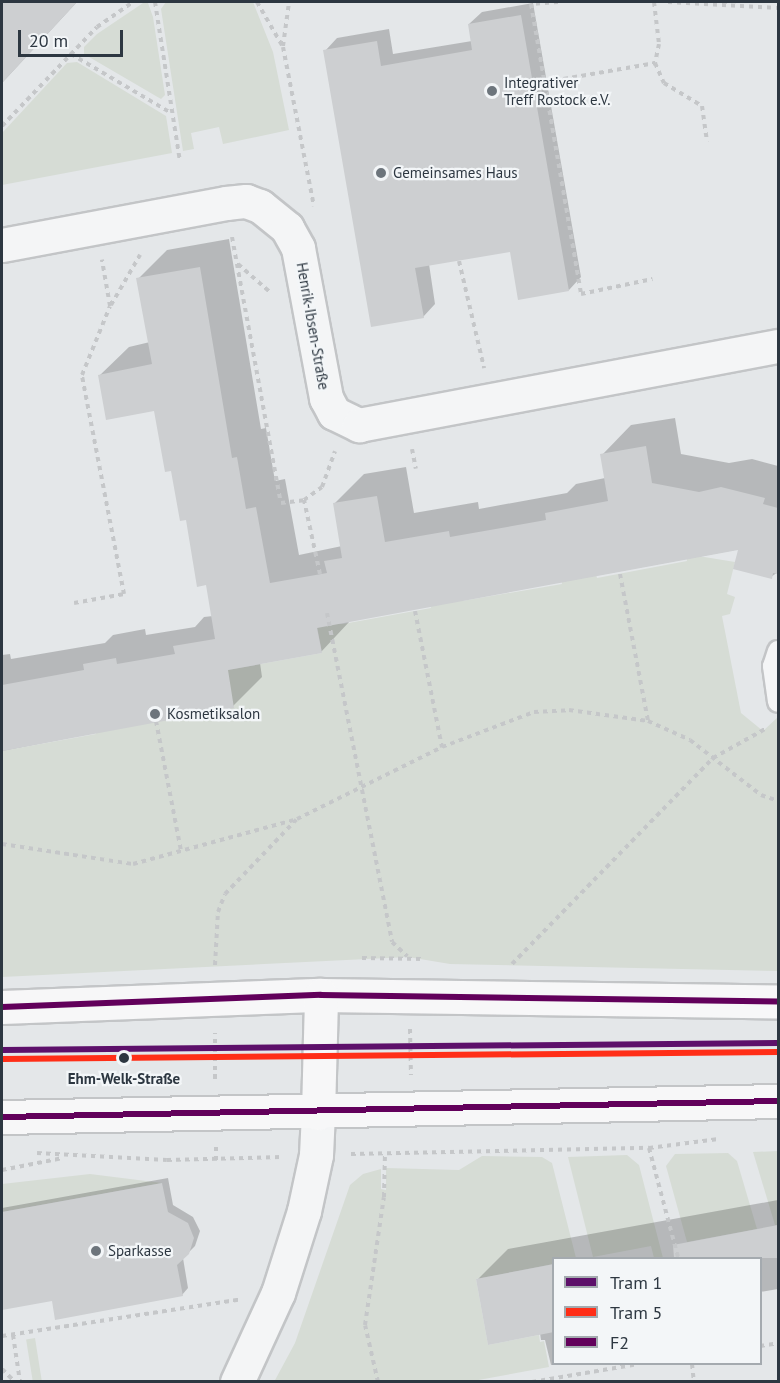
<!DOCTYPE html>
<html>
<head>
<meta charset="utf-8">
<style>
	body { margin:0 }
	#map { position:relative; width:780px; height:1383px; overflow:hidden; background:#e4e7e9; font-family:"PT Sans",sans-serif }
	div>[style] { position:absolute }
	.green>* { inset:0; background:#d6dcd5; transform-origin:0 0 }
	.shadow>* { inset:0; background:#0003 }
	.building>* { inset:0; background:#cdcfd1 }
	.path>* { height:4px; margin-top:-2px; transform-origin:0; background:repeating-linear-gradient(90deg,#c5c7c9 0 4.5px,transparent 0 9px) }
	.roads { filter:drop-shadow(2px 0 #c3c5c7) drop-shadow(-2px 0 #c3c5c7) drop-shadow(0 2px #c3c5c7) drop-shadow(0 -2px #c3c5c7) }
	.service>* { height:20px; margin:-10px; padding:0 10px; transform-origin:10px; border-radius:10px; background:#f4f5f6 }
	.minor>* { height:33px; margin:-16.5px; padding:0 16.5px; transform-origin:16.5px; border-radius:16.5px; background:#f4f5f6 }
	.secondary>* { height:33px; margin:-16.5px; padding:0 16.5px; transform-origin:16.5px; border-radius:16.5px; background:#f7f7f8 }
	.bus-1>* { height:6px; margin:-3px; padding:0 3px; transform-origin:3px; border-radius:3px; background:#62005b }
	.tram-1>* { height:6px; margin:-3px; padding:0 3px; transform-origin:3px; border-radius:3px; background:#5d106a }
	.tram-2>* { height:6px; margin:-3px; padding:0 3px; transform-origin:3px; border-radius:3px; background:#ff2e17 }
	.dots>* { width:16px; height:16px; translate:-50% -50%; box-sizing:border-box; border:3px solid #f3f6f8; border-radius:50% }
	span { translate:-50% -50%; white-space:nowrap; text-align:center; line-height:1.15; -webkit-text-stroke:4.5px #f3f6f8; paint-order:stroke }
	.poi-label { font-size:15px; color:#2d3741 }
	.left { translate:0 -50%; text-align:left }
	.street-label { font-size:15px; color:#2d3741 }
	.stop-label { font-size:15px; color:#2d3741; font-weight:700 }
	.frame { position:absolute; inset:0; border:3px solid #2d3741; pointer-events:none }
	.legend { position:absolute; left:552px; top:1257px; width:210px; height:108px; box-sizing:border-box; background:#f3f6f8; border:2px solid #a4aaaf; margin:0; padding:8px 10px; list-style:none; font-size:18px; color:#2d3741 }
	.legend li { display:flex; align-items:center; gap:12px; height:30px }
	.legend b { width:30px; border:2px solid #a4aaaf }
	.scale { position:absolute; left:18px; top:30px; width:105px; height:27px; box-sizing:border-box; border:3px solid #2d3741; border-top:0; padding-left:8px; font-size:18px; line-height:21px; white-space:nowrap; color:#2d3741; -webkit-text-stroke:4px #f3f6f8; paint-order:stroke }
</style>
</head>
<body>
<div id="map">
	<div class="green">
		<i style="clip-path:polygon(166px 2px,253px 2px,273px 52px,289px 130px,223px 144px,219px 127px,191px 133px,194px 149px,183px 151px,161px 9px)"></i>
		<i style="clip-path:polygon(143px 3px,148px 3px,153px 17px,165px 95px,161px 99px,84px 54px,84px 47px,97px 34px)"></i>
		<i style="clip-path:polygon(77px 62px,166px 116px,172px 153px,2px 185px,2px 133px,67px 63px)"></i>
		<i style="clip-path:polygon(686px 554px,735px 562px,727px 594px,735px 597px,730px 614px,722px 616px,741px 713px,763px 731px,778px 717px,778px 971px,450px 964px,408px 957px,2px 977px,2px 751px,96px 734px,95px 727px,228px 670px,322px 653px,315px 615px,335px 612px,338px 624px,343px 624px,431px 608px,430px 600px,462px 601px,562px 584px,561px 576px,595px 570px,597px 578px,687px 561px)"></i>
		<i style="clip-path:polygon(778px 1151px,778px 1225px,775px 1225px,753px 1152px)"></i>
		<i style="clip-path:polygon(728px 1153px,737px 1161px,757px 1229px,687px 1242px,666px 1166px,675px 1154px)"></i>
		<i style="clip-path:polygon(627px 1155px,639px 1165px,663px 1258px,654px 1258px,651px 1246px,593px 1257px,568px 1157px)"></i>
		<i style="clip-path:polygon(482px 1156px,542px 1157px,552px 1163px,576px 1258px,554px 1258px,553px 1264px,476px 1279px,488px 1345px,539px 1335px,540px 1342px,544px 1341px,549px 1367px,473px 1381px,274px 1382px,295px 1343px,350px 1185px,363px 1174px,381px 1169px,381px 1189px,386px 1190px,386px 1168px,459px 1170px)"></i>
		<i style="clip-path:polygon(90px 1174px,162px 1183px,2px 1212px,2px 1184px)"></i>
		<i style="left:35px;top:1338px;width:44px;height:9px;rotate:81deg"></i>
	</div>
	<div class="shadow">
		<i style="clip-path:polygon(2px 2px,77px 2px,2px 83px)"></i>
		<i style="clip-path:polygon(533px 3px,581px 277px,569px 290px,511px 250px,429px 264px,435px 304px,423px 317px,325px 51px,337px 38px,389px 29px,393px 54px,472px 41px,469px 24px,482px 12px)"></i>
		<i style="clip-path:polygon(229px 239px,261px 429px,266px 428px,275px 481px,285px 479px,299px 555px,342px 546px,334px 504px,364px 474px,406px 467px,414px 513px,478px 502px,479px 509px,567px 493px,576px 484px,605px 478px,602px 455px,631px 425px,675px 418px,681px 454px,729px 463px,752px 459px,778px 466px,778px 572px,771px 577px,740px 549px,350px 621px,321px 652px,260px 663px,262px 677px,233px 706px,2px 751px,2px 655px,10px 654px,11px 659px,105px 643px,113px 635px,145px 629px,146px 635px,195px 627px,204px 617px,213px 616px,207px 583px,155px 410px,99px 376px,129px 347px,150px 342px,138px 279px,167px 250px)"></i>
		<i style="clip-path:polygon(168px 1178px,173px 1205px,193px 1217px,200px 1231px,195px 1246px,183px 1258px,188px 1288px,182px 1295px,53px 1299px,2px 1308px,2px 1208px)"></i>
		<i style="clip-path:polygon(778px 1200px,778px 1289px,760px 1292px,760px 1258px,554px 1258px,554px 1364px,560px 1364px,551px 1365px,545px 1340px,541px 1340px,540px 1333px,478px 1279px,508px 1249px)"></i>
	</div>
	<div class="building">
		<i style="clip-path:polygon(2px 2px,77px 2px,2px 83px)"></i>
		<i style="clip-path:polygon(521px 15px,569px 291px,518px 300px,510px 252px,415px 268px,424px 318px,371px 327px,323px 50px,377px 41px,381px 66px,472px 50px,468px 24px)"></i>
		<i style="clip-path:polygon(200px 267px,232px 458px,237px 457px,246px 509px,256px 507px,270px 583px,327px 573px,324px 561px,342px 558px,333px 503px,377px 496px,385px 542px,449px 531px,450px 537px,546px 520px,545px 513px,608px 501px,600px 454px,646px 446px,652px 483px,699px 492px,721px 487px,765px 498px,763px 504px,778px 508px,778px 574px,773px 573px,772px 579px,733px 569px,738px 550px,317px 628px,322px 653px,228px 670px,234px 708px,2px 751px,2px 685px,84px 670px,83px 664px,116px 658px,117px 664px,175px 654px,173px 646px,215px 639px,206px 585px,197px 587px,186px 520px,180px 521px,171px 471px,165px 472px,154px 411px,106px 420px,98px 375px,152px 364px,136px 278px)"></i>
		<i style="clip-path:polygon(162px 1183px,168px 1212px,188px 1223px,194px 1238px,189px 1254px,177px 1265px,183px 1296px,55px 1320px,52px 1301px,2px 1310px,2px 1212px)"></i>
		<i style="clip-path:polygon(778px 1225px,778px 1258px,674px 1258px,673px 1245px)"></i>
		<i style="clip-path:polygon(554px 1264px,554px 1332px,488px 1345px,476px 1279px)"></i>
	</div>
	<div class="path">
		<i style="left:155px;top:2px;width:161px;rotate:81.1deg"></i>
		<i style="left:257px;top:2px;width:52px;rotate:60deg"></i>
		<i style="left:283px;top:47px;width:162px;rotate:79deg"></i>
		<i style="left:558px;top:2px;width:27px;rotate:176deg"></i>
		<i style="left:531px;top:4px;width:294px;rotate:80.2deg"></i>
		<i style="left:581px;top:294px;width:73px;rotate:-11.9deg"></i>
		<i style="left:654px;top:2px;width:42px;rotate:83.2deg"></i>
		<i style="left:659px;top:44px;width:19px;rotate:102deg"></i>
		<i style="left:655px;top:63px;width:22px;rotate:66deg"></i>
		<i style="left:664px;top:83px;width:44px;rotate:31.2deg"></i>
		<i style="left:702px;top:106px;width:36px;rotate:82deg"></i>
		<i style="left:668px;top:2px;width:110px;rotate:3.1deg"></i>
		<i style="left:283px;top:46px;width:44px;rotate:-82.2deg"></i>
		<i style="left:71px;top:54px;width:116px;rotate:30.5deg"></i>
		<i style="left:546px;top:82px;width:111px;rotate:-9.9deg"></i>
		<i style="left:2px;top:126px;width:137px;rotate:-46.2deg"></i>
		<i style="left:97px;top:27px;width:44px;rotate:-34.8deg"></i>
		<i style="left:232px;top:237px;width:270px;rotate:79.6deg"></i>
		<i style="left:281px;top:503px;width:23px;rotate:-7deg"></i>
		<i style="left:459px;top:261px;width:110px;rotate:76.8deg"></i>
		<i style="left:238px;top:264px;width:44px;rotate:41.3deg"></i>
		<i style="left:111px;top:305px;width:58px;rotate:-59.9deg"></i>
		<i style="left:412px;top:449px;width:20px;rotate:79deg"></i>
		<i style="left:320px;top:574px;width:76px;rotate:-102.2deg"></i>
		<i style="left:304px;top:500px;width:22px;rotate:-36deg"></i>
		<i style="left:322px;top:487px;width:38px;rotate:-70deg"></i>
		<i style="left:620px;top:574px;width:150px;rotate:79.2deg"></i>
		<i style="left:74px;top:603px;width:51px;rotate:-10.2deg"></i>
		<i style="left:124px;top:594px;width:223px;rotate:-100.9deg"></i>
		<i style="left:82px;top:375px;width:74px;rotate:-67.9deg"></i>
		<i style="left:110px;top:306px;width:47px;rotate:-99.9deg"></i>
		<i style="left:415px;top:611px;width:139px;rotate:78.8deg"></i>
		<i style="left:327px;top:613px;width:335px;rotate:78.8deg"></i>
		<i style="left:392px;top:942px;width:21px;rotate:43deg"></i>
		<i style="left:156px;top:721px;width:132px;rotate:79.1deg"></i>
		<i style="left:2px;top:844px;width:133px;rotate:8.7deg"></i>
		<i style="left:133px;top:864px;width:170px;rotate:-15.3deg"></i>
		<i style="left:297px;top:819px;width:162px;rotate:-26.4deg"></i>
		<i style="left:442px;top:747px;width:98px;rotate:-20.8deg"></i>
		<i style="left:534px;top:712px;width:35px;rotate:-3deg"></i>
		<i style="left:569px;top:710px;width:80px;rotate:7.9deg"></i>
		<i style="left:648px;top:721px;width:46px;rotate:24.3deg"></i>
		<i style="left:690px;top:740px;width:90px;rotate:37.8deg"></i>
		<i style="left:761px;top:795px;width:18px;rotate:19deg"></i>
		<i style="left:362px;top:958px;width:61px;rotate:0.9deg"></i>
		<i style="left:512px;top:964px;width:288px;rotate:-45.7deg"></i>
		<i style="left:713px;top:758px;width:62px;rotate:-29.1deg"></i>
		<i style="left:215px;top:965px;width:53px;rotate:-86.8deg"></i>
		<i style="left:218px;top:912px;width:19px;rotate:-69deg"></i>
		<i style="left:225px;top:894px;width:103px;rotate:-46.2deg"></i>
		<i style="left:410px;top:1029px;width:46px;rotate:88.8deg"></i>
		<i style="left:215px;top:1079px;width:46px;rotate:-90deg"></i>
		<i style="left:216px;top:1147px;width:14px;rotate:90deg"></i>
		<i style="left:649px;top:1148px;width:113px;rotate:75.1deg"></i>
		<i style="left:37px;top:1153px;width:130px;rotate:3.1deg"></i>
		<i style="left:167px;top:1160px;width:114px;rotate:-1.5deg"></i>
		<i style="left:351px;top:1154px;width:298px;rotate:-1.2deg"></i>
		<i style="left:649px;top:1148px;width:70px;rotate:-7.4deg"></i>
		<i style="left:2px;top:1170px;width:62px;rotate:-11.1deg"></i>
		<i style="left:13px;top:1335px;width:48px;rotate:81.5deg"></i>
		<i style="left:2px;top:1336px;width:239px;rotate:-8.7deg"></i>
		<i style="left:760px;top:1346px;width:18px;rotate:-9deg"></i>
		<i style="left:692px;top:1364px;width:18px;rotate:84deg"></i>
		<i style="left:2px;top:1369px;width:18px;rotate:45deg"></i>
		<i style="left:378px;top:1382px;width:58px;rotate:-102.8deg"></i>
		<i style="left:365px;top:1325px;width:129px;rotate:-81.6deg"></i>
		<i style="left:384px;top:1197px;width:43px;rotate:-88.7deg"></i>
		<i style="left:532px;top:1382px;width:108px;rotate:-9.6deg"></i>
	</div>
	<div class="roads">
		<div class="service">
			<i style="left:778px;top:651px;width:16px;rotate:108deg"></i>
			<i style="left:773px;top:666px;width:36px;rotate:82deg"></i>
		</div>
		<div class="minor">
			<i style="left:2px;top:245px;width:228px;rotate:-10.6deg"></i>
			<i style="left:226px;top:203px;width:20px;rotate:-6deg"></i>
			<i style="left:246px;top:201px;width:15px;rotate:20deg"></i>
			<i style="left:260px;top:206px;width:35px;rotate:39deg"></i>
			<i style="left:287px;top:228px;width:23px;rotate:61deg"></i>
			<i style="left:298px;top:248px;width:153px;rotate:79.4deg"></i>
			<i style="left:326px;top:398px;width:17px;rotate:62deg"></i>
			<i style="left:334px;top:413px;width:28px;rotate:26deg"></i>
			<i style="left:359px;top:425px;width:426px;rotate:-10.7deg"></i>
			<i style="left:237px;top:1382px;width:98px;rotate:-65.3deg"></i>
			<i style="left:278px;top:1293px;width:86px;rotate:-72.4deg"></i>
			<i style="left:304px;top:1211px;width:57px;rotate:-77.9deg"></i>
			<i style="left:316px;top:1155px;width:42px;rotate:-87.3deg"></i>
		</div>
		<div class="secondary">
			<i style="left:2px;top:1007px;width:319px;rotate:-2.2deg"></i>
			<i style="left:321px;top:995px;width:457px;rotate:0.8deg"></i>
			<i style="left:318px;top:1113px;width:118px;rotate:-88.5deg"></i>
			<i style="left:2px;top:1117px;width:776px;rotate:-1.18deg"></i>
		</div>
	</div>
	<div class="bus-1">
		<i style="left:2px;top:1007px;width:319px;rotate:-2.2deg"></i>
		<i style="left:321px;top:995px;width:457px;rotate:0.8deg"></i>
		<i style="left:2px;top:1117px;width:776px;rotate:-1.18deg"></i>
	</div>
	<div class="tram-1">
		<i style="left:2px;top:1050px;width:776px;rotate:-0.52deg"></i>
	</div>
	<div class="tram-2">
		<i style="left:2px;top:1059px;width:776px;rotate:-0.52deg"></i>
	</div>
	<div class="dots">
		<i style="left:492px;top:91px;background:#6d757c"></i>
		<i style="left:381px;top:173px;background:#6d757c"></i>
		<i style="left:155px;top:714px;background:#6d757c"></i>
		<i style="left:124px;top:1058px;background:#2d3741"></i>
		<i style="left:96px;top:1251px;background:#6d757c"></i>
	</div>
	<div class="poi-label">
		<span class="left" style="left:504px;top:91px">Integrativer<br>Treff Rostock e.V.</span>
		<span class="left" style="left:393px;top:173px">Gemeinsames Haus</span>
		<span class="left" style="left:167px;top:714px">Kosmetiksalon</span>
		<span class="left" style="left:108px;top:1251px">Sparkasse</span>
	</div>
	<div class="street-label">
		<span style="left:313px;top:326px;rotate:80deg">Henrik-Ibsen-Straße</span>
	</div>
	<div class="stop-label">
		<span style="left:124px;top:1079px">Ehm-Welk-Straße</span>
	</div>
	<div class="frame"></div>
	<ul class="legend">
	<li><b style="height:8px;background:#5d106a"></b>Tram 1</li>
	<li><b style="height:8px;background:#ff2e17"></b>Tram 5</li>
	<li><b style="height:8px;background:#62005b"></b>F2</li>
	</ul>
	<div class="scale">20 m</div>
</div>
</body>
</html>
